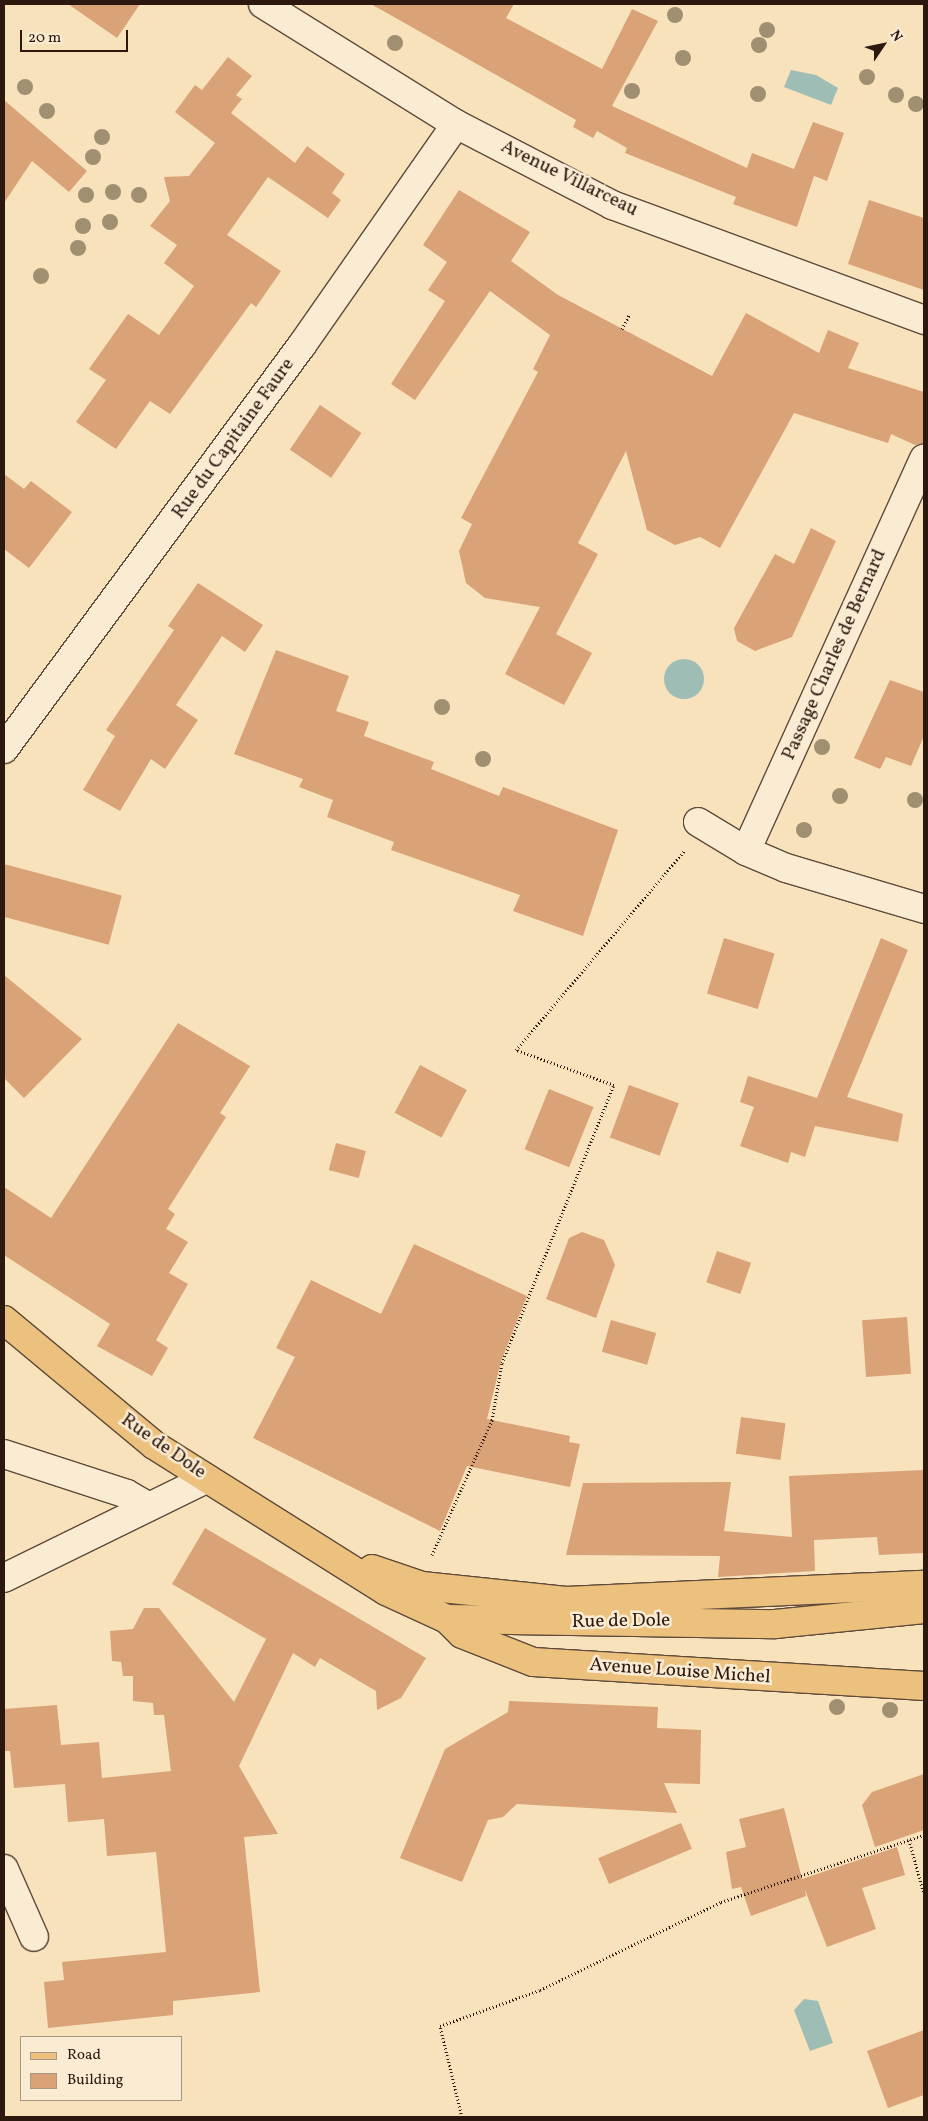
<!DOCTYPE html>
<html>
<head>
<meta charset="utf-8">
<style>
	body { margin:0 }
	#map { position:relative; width:928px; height:2121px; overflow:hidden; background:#f7e2bc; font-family:Vollkorn,serif }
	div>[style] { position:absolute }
	.water>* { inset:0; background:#9ebdb5 }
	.round { border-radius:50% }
	.building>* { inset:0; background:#daa277; transform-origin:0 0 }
	.path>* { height:3px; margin-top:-1.5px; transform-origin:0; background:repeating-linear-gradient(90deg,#2c180f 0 1px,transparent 0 3.5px) }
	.roads { filter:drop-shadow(1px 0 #5f4a3a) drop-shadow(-1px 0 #5f4a3a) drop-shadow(0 1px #5f4a3a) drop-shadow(0 -1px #5f4a3a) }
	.minor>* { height:28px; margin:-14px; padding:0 14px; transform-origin:14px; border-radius:14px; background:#faecd3 }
	.major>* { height:28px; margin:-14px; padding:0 14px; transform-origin:14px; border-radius:14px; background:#ecc17e }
	.trees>* { width:16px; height:16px; margin:-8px; border-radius:50%; background:#a18f71 }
	span { translate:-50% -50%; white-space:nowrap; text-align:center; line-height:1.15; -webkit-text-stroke:5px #faecd3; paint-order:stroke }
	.street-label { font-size:19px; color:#2c180f }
	.frame { position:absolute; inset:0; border:5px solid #2c180f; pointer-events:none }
	.legend { position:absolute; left:20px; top:2036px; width:162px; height:65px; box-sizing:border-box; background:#faecd3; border:1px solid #a89785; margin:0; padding:6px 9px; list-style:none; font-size:15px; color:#2c180f }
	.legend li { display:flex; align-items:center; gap:10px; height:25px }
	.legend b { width:25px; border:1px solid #a89785 }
	.north { position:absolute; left:858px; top:20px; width:50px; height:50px; -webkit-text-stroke:4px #faecd3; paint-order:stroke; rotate:56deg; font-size:14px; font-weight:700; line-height:20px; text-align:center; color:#2c180f }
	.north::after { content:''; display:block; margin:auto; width:18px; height:22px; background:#2c180f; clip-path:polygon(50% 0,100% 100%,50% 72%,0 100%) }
	.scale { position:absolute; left:20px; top:30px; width:108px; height:22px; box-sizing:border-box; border:2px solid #2c180f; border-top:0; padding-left:6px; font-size:15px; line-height:18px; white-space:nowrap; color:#2c180f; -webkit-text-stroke:4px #faecd3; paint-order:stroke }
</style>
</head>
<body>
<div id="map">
	<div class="water">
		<i style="clip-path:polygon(791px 70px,816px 75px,838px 88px,831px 105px,784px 87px)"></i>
		<i class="round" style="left:664px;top:659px;width:40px;height:40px"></i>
		<i style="clip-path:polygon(804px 1999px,818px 2001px,833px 2043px,810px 2051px,794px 2010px)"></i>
	</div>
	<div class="building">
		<i style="clip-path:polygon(68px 4px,140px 4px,117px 38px)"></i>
		<i style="clip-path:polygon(371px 4px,514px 4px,506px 18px,602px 69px,632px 9px,658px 21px,612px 106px,747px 168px,752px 153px,794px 169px,813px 122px,844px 133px,827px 181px,814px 176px,797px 227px,733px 204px,736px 197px,625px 153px,627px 148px,597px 131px,593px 138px,573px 127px,576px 120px)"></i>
		<i style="clip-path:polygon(228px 57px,252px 76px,236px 95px,242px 99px,231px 113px,295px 163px,307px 146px,345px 174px,332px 193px,341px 200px,328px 218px,268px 177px,227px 235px,281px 271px,256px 307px,251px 303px,170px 414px,150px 401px,116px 449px,76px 422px,106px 380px,89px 369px,128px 314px,159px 335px,194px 286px,164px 263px,177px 245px,150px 226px,170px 201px,164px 177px,189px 176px,215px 143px,175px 112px,195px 85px,202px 90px)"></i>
		<i style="clip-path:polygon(4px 100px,87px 171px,69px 192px,32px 161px,4px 203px)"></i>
		<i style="clip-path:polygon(459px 190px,530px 232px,511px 261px,558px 295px,712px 376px,746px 313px,819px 353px,828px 330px,859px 343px,848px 368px,924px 392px,924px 443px,915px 445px,891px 434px,888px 443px,794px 413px,720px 548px,700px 537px,675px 545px,647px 530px,626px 451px,578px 543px,598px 554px,556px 634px,592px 653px,564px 705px,505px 674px,540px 607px,485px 598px,466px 583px,459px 551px,472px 524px,461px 518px,538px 372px,533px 369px,550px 335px,490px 291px,415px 400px,391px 384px,445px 301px,428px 290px,447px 262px,423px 245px)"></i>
		<i style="clip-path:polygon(869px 200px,924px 218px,924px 290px,848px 264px)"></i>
		<i style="left:320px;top:405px;width:50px;height:54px;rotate:34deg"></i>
		<i style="clip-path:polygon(4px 474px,24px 489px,31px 481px,72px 512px,29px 568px,4px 549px)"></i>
		<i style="clip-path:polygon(811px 528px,836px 541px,792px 637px,755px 651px,737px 641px,734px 628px,775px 554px,794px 564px)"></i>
		<i style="clip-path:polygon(198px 583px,263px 625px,245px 652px,222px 636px,176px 705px,198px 720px,165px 769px,151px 759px,120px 811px,83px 790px,115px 736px,106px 730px,174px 630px,168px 626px)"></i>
		<i style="clip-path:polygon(276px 650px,349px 676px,336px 711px,369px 722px,364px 736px,434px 762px,431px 769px,499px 796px,503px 787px,618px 830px,583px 936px,513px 911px,520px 895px,391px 850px,394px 842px,327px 817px,333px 800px,299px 787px,303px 779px,234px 754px)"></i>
		<i style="clip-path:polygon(890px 680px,924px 692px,924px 736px,911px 766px,886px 757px,880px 769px,854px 758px)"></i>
		<i style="left:4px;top:864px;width:122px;height:51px;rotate:15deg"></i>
		<i style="left:724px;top:938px;width:53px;height:58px;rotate:17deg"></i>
		<i style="clip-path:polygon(881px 938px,908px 950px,847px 1097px,903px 1114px,898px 1142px,815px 1126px,805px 1157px,791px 1152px,788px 1163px,740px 1146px,754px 1107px,740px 1102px,748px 1076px,817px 1098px)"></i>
		<i style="clip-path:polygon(4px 975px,82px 1039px,24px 1098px,4px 1078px)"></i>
		<i style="clip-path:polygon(178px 1023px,250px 1066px,220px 1113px,226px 1117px,168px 1209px,175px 1214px,166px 1229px,188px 1242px,169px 1273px,188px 1284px,156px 1340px,168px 1348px,152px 1376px,97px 1346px,110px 1324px,4px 1255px,4px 1187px,51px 1218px)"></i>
		<i style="left:420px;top:1065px;width:53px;height:54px;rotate:28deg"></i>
		<i style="left:629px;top:1085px;width:53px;height:56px;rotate:20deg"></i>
		<i style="left:549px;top:1089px;width:48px;height:65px;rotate:22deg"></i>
		<i style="left:336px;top:1143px;width:31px;height:28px;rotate:15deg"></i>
		<i style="clip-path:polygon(582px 1232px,604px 1240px,615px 1265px,596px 1318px,546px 1299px,569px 1238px)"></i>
		<i style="clip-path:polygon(414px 1244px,527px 1296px,501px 1361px,487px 1419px,570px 1436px,569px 1442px,580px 1444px,570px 1487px,467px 1466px,440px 1531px,253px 1438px,295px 1357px,276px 1348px,311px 1280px,381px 1314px)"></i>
		<i style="left:717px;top:1251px;width:36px;height:33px;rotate:19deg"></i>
		<i style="left:907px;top:1317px;width:57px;height:45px;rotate:86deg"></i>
		<i style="left:611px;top:1320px;width:47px;height:33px;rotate:16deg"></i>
		<i style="left:741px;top:1417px;width:45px;height:37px;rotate:8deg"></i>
		<i style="clip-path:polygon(924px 1470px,924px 1553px,879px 1555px,877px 1537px,814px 1540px,815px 1571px,718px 1577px,721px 1546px,720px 1556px,566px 1555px,583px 1483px,731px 1482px,724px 1531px,792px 1537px,789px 1476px)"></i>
		<i style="clip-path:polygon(205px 1528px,426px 1658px,401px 1698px,377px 1710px,376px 1691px,320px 1658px,315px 1667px,293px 1653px,239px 1766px,278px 1834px,244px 1837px,260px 1992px,173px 2001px,173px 2015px,48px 2028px,44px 1982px,64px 1980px,62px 1962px,166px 1952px,156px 1852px,107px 1856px,104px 1819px,68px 1822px,65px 1784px,14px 1788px,10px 1751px,4px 1751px,4px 1709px,57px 1705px,61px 1745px,99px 1742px,102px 1778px,171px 1771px,164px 1715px,154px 1715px,153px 1703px,133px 1701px,133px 1676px,123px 1676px,121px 1662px,112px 1661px,110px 1631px,133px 1629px,144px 1608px,159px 1608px,234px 1702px,266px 1639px,172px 1584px)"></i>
		<i style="clip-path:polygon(509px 1701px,658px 1707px,657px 1728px,701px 1730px,700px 1784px,664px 1783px,677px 1813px,517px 1804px,503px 1817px,488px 1820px,462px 1882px,400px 1858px,445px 1749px,508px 1712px)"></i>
		<i style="clip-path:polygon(924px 1774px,924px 1830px,875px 1847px,862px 1805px,872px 1792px)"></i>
		<i style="clip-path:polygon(784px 1808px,802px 1879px,897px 1847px,905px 1875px,862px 1888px,876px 1929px,827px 1947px,805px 1890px,806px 1896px,751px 1916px,741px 1887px,732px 1889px,726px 1852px,746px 1847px,739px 1819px)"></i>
		<i style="left:681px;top:1823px;width:28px;height:90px;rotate:67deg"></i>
		<i style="clip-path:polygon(924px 2030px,924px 2095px,888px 2108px,867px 2051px)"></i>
	</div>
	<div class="path">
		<i style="left:622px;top:329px;width:16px;rotate:-63deg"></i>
		<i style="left:432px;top:1555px;width:148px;rotate:-66deg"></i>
		<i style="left:492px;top:1420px;width:58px;rotate:-80deg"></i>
		<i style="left:502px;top:1363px;width:300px;rotate:-68.1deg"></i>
		<i style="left:614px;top:1085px;width:104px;rotate:-160.3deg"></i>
		<i style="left:516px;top:1050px;width:262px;rotate:-49.8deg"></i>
		<i style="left:909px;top:1840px;width:56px;rotate:74.5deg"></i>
		<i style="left:462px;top:2117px;width:94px;rotate:-103.6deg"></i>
		<i style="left:440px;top:2026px;width:106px;rotate:-19.8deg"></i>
		<i style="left:540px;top:1990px;width:201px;rotate:-25.9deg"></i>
		<i style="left:721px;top:1902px;width:214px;rotate:-18.3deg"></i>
	</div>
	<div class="roads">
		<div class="minor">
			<i style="left:263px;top:4px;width:227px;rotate:31.9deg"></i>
			<i style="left:456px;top:124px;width:176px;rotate:27.4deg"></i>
			<i style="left:612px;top:205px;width:333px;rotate:20.2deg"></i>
			<i style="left:4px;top:749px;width:502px;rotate:-53.59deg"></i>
			<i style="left:302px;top:345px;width:269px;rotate:-55.1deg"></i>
			<i style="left:698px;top:822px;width:56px;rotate:31.1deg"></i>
			<i style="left:746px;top:851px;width:43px;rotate:23deg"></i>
			<i style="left:786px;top:868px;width:144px;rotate:16.5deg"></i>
			<i style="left:746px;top:851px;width:431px;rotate:-65.6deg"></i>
			<i style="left:4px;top:1454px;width:129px;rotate:18deg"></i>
			<i style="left:127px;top:1494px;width:24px;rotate:30deg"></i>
			<i style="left:4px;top:1578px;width:225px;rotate:-26.1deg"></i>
			<i style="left:4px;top:1869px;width:74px;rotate:66.2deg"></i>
		</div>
		<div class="major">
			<i style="left:4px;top:1320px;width:195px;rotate:39.8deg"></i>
			<i style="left:154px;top:1445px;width:274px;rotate:32.2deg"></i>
			<i style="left:386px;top:1591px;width:67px;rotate:24.7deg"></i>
			<i style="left:447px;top:1619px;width:328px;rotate:0.9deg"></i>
			<i style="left:775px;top:1624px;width:150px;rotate:-5.7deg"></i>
			<i style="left:372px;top:1569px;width:53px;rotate:18.8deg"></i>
			<i style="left:422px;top:1586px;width:145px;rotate:5.9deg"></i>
			<i style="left:566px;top:1601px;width:358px;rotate:-2.6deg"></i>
			<i style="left:447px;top:1619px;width:21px;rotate:45deg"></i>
			<i style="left:462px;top:1634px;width:76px;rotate:21.5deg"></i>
			<i style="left:533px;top:1662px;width:392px;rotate:3.5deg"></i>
		</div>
	</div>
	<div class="trees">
		<i style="left:675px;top:15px"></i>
		<i style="left:767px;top:30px"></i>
		<i style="left:395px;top:43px"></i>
		<i style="left:759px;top:45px"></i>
		<i style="left:683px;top:58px"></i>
		<i style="left:867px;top:77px"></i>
		<i style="left:25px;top:87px"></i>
		<i style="left:632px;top:91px"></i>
		<i style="left:758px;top:94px"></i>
		<i style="left:896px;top:95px"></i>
		<i style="left:916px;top:104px"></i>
		<i style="left:47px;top:111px"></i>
		<i style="left:102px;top:137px"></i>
		<i style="left:93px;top:157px"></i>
		<i style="left:113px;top:192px"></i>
		<i style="left:86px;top:195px"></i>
		<i style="left:139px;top:195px"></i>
		<i style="left:110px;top:222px"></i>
		<i style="left:83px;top:226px"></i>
		<i style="left:78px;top:248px"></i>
		<i style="left:41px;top:276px"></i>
		<i style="left:442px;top:707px"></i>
		<i style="left:822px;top:747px"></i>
		<i style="left:483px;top:759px"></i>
		<i style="left:840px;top:796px"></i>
		<i style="left:915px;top:800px"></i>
		<i style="left:804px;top:830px"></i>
		<i style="left:837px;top:1707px"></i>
		<i style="left:890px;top:1710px"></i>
	</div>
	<div class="street-label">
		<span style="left:569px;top:179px;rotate:26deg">Avenue Villarceau</span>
		<span style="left:234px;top:439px;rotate:-54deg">Rue du Capitaine Faure</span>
		<span style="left:835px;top:655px;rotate:-66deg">Passage Charles de Bernard</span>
		<span style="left:163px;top:1447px;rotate:35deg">Rue de Dole</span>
		<span style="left:621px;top:1622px;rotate:-1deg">Rue de Dole</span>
		<span style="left:680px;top:1672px;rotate:4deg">Avenue Louise Michel</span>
	</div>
	<div class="frame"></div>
	<ul class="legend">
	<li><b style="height:6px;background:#ecc17e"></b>Road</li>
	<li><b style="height:14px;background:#daa277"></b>Building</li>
	</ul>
	<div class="north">N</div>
	<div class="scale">20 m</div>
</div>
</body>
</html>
